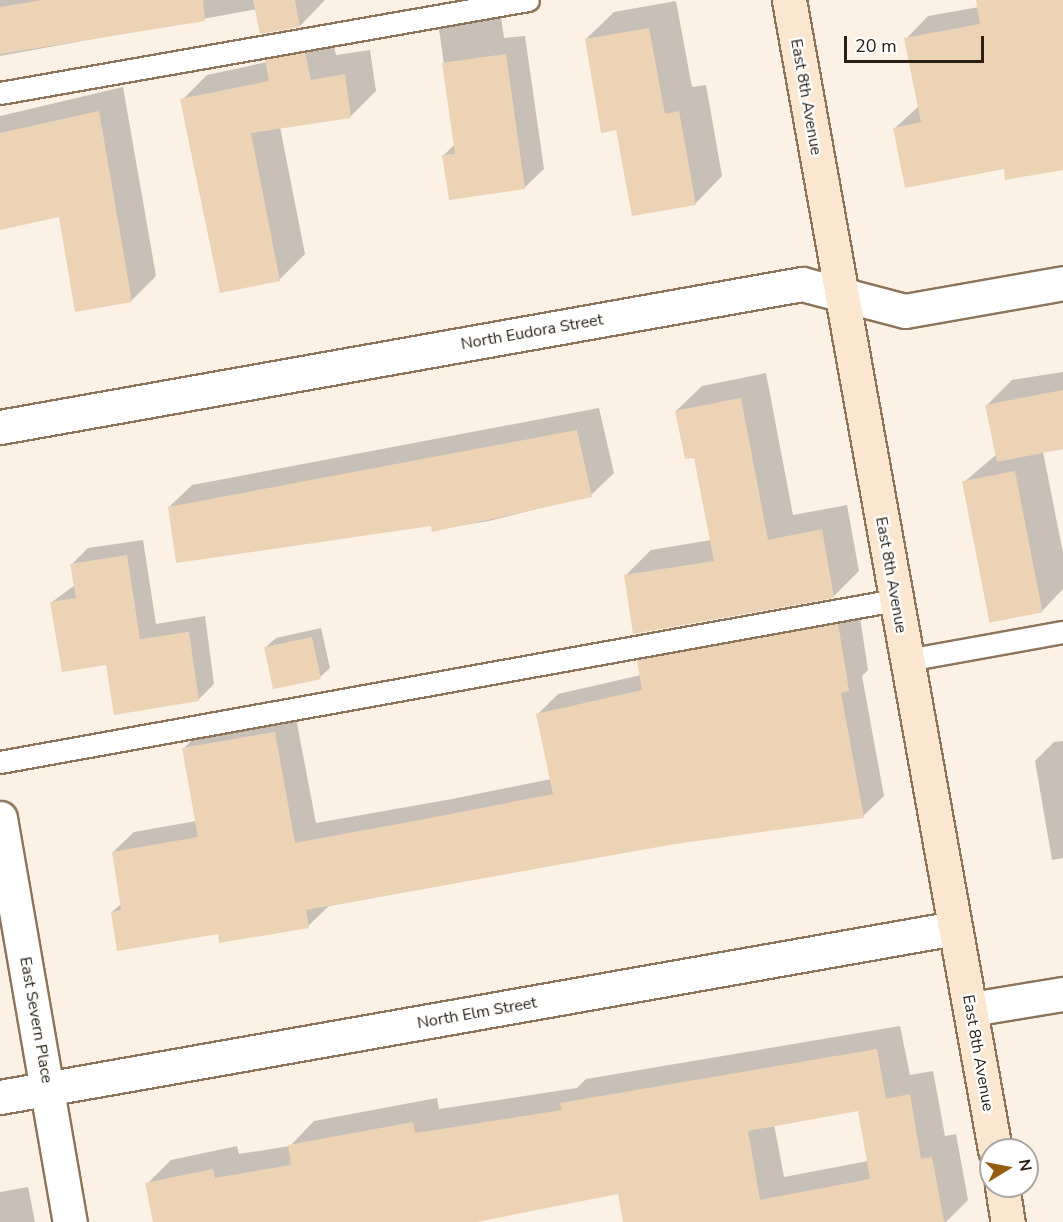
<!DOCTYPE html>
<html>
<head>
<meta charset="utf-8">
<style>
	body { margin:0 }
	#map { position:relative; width:1063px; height:1222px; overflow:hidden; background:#fbf1e5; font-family:"Nunito Sans",sans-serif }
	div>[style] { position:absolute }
	.shadow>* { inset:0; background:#0003 }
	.building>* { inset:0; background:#edd3b6; transform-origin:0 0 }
	.roads { filter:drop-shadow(2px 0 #8c755a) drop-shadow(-2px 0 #8c755a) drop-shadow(0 2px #8c755a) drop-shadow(0 -2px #8c755a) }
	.lane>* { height:21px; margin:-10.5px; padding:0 10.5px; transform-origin:10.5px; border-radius:10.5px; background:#fff }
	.street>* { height:33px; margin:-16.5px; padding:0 16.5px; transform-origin:16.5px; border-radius:16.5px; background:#fff }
	.secondary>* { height:33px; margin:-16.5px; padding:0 16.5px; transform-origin:16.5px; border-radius:16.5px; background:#fbe7cf }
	span { translate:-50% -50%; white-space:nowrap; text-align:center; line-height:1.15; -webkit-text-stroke:4.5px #fff; paint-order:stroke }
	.street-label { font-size:16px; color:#2a2015 }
	.north { position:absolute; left:979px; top:1138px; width:60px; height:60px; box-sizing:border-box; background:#fff; border:2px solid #aaa6a1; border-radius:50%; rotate:80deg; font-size:16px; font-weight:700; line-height:24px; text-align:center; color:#2a2015 }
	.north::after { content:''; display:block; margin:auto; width:21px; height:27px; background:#925f11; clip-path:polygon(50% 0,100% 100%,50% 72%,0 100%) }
	.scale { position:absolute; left:844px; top:36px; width:140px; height:27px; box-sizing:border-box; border:3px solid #2a2015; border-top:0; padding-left:8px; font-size:18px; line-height:21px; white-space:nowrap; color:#2a2015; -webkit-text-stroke:4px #fff; paint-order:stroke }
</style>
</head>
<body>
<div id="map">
	<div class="shadow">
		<i style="clip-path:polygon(0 0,325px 0,300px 26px,257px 9px,0 56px)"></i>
		<i style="clip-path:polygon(977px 0,1063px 0,1063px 169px,1005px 168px,895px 128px,919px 106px,906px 39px,928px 16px,979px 7px)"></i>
		<i style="clip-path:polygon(676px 1px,692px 87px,706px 85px,722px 176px,695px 204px,617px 128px,586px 39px,614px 12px)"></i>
		<i style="clip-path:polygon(499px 3px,504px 38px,525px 36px,544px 169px,524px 188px,443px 156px,455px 144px,439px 29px,458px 10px)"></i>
		<i style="clip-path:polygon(330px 28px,336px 55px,370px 50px,376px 91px,351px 116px,280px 127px,305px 254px,280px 279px,221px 291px,182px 100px,207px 75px,267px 62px,292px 35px)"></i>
		<i style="clip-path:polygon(123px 87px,156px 276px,131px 301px,60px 216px,0 228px,0 116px)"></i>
		<i style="clip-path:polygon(1063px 372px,1063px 449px,1043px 452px,1063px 553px,1063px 589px,1042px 611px,964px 482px,997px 454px,987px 405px,1012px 380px)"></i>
		<i style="clip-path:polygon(766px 373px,793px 515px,847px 505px,859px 571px,833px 597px,625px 576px,651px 550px,711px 540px,695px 456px,676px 411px,702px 386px)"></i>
		<i style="clip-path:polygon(599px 408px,614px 473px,591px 495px,489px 521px,433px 530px,433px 525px,169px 507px,192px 485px)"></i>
		<i style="clip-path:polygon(143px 540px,156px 624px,205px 616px,214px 684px,198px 700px,107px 664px,52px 602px,75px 585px,72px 564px,88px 548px)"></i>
		<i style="clip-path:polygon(858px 604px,868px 670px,862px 676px,884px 796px,863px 816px,675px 843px,329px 906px,308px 926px,219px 932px,112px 912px,122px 903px,113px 852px,134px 832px,196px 821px,184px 748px,204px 728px,295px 713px,316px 823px,452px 799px,551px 779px,537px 715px,558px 694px,641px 675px,639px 660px,659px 640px)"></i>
		<i style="clip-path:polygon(321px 628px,330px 668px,320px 677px,266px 647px,276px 638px)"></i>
		<i style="clip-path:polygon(1063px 741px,1063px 858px,1052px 860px,1035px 761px,1054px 742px)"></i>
		<i style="clip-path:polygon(evenodd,900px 1026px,910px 1075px,933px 1071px,945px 1136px,956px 1134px,968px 1200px,946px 1222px,625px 1222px,619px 1192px,462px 1222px,155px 1222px,147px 1184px,171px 1160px,237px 1146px,239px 1154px,290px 1146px,314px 1121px,437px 1098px,439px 1109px,577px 1088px,586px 1079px,900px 1026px,859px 1109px,868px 1161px,784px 1177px,774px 1124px,859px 1109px)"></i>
		<i style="clip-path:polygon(28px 1187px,35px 1222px,0 1222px,0 1192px)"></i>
	</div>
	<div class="building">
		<i style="clip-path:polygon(43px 0,203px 0,205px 21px,0 54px,0 7px)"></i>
		<i style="clip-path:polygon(253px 0,295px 0,300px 27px,260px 34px)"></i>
		<i style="clip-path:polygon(976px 0,1063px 0,1063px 170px,1005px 180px,1004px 169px,905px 188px,893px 128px,921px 122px,904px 38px,980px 24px)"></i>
		<i style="clip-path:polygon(649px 28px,665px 114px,679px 111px,696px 205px,632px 216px,616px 130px,601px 133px,585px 39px)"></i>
		<i style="clip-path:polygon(305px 52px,311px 80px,345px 74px,351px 118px,251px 133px,280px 281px,220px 293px,180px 99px,269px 81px,265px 59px)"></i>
		<i style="clip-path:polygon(506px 54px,525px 189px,449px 200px,442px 155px,455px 154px,442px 63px)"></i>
		<i style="clip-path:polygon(99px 111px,132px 302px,75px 312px,59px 217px,0 230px,0 133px)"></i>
		<i style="clip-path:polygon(1063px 390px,1063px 449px,997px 462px,985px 405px)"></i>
		<i style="clip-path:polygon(741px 398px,768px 540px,822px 529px,834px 598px,633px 634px,624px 575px,714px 561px,694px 458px,685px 459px,675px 411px)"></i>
		<i style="clip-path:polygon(577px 430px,592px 497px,432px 532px,431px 526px,176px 563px,168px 507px)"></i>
		<i style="left:1015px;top:471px;width:144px;height:54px;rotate:79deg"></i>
		<i style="clip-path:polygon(127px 555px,140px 639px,189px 632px,199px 701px,114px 715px,106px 665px,62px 672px,50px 602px,76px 598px,70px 564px)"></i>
		<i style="clip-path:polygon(838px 623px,849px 691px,841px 693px,864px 818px,675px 844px,306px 910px,309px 928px,219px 943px,218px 934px,117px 951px,111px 912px,121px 910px,112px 852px,198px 837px,182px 748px,275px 732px,295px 843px,430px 818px,553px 794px,536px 714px,642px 690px,637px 660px)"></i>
		<i style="left:312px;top:637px;width:43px;height:49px;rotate:78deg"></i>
		<i style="clip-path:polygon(evenodd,877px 1049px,886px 1099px,910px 1094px,921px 1159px,932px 1157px,944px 1222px,623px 1222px,618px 1194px,477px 1222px,153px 1222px,145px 1183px,213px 1169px,215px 1178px,291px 1165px,288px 1145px,413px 1122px,415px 1133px,562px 1110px,560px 1103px,877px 1049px,858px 1111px,870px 1179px,760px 1200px,748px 1131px,858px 1111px)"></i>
	</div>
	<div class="roads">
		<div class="lane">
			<i style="left:0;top:93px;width:536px;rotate:-9.99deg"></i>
			<i style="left:907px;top:660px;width:158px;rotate:-10.2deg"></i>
			<i style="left:0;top:762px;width:910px;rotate:-10.26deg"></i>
		</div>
		<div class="street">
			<i style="left:0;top:427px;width:815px;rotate:-10.11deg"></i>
			<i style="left:802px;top:284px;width:106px;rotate:14.7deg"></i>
			<i style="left:905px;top:311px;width:160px;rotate:-10deg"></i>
			<i style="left:0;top:818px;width:410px;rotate:80.2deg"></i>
			<i style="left:971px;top:1009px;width:93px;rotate:-9.3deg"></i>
			<i style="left:0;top:1097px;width:970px;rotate:-10.04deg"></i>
		</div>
		<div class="secondary">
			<i style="left:789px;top:0;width:1168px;rotate:79.84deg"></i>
			<i style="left:1002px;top:1186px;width:36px;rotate:81deg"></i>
		</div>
	</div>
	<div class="street-label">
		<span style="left:806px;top:97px;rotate:80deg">East 8th Avenue</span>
		<span style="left:532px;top:332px;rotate:-10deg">North Eudora Street</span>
		<span style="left:891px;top:575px;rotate:80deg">East 8th Avenue</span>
		<span style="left:477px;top:1013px;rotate:-10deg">North Elm Street</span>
		<span style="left:36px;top:1020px;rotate:80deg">East Severn Place</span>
		<span style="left:978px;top:1053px;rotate:80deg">East 8th Avenue</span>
	</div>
	<div class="north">N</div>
	<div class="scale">20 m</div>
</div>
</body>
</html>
